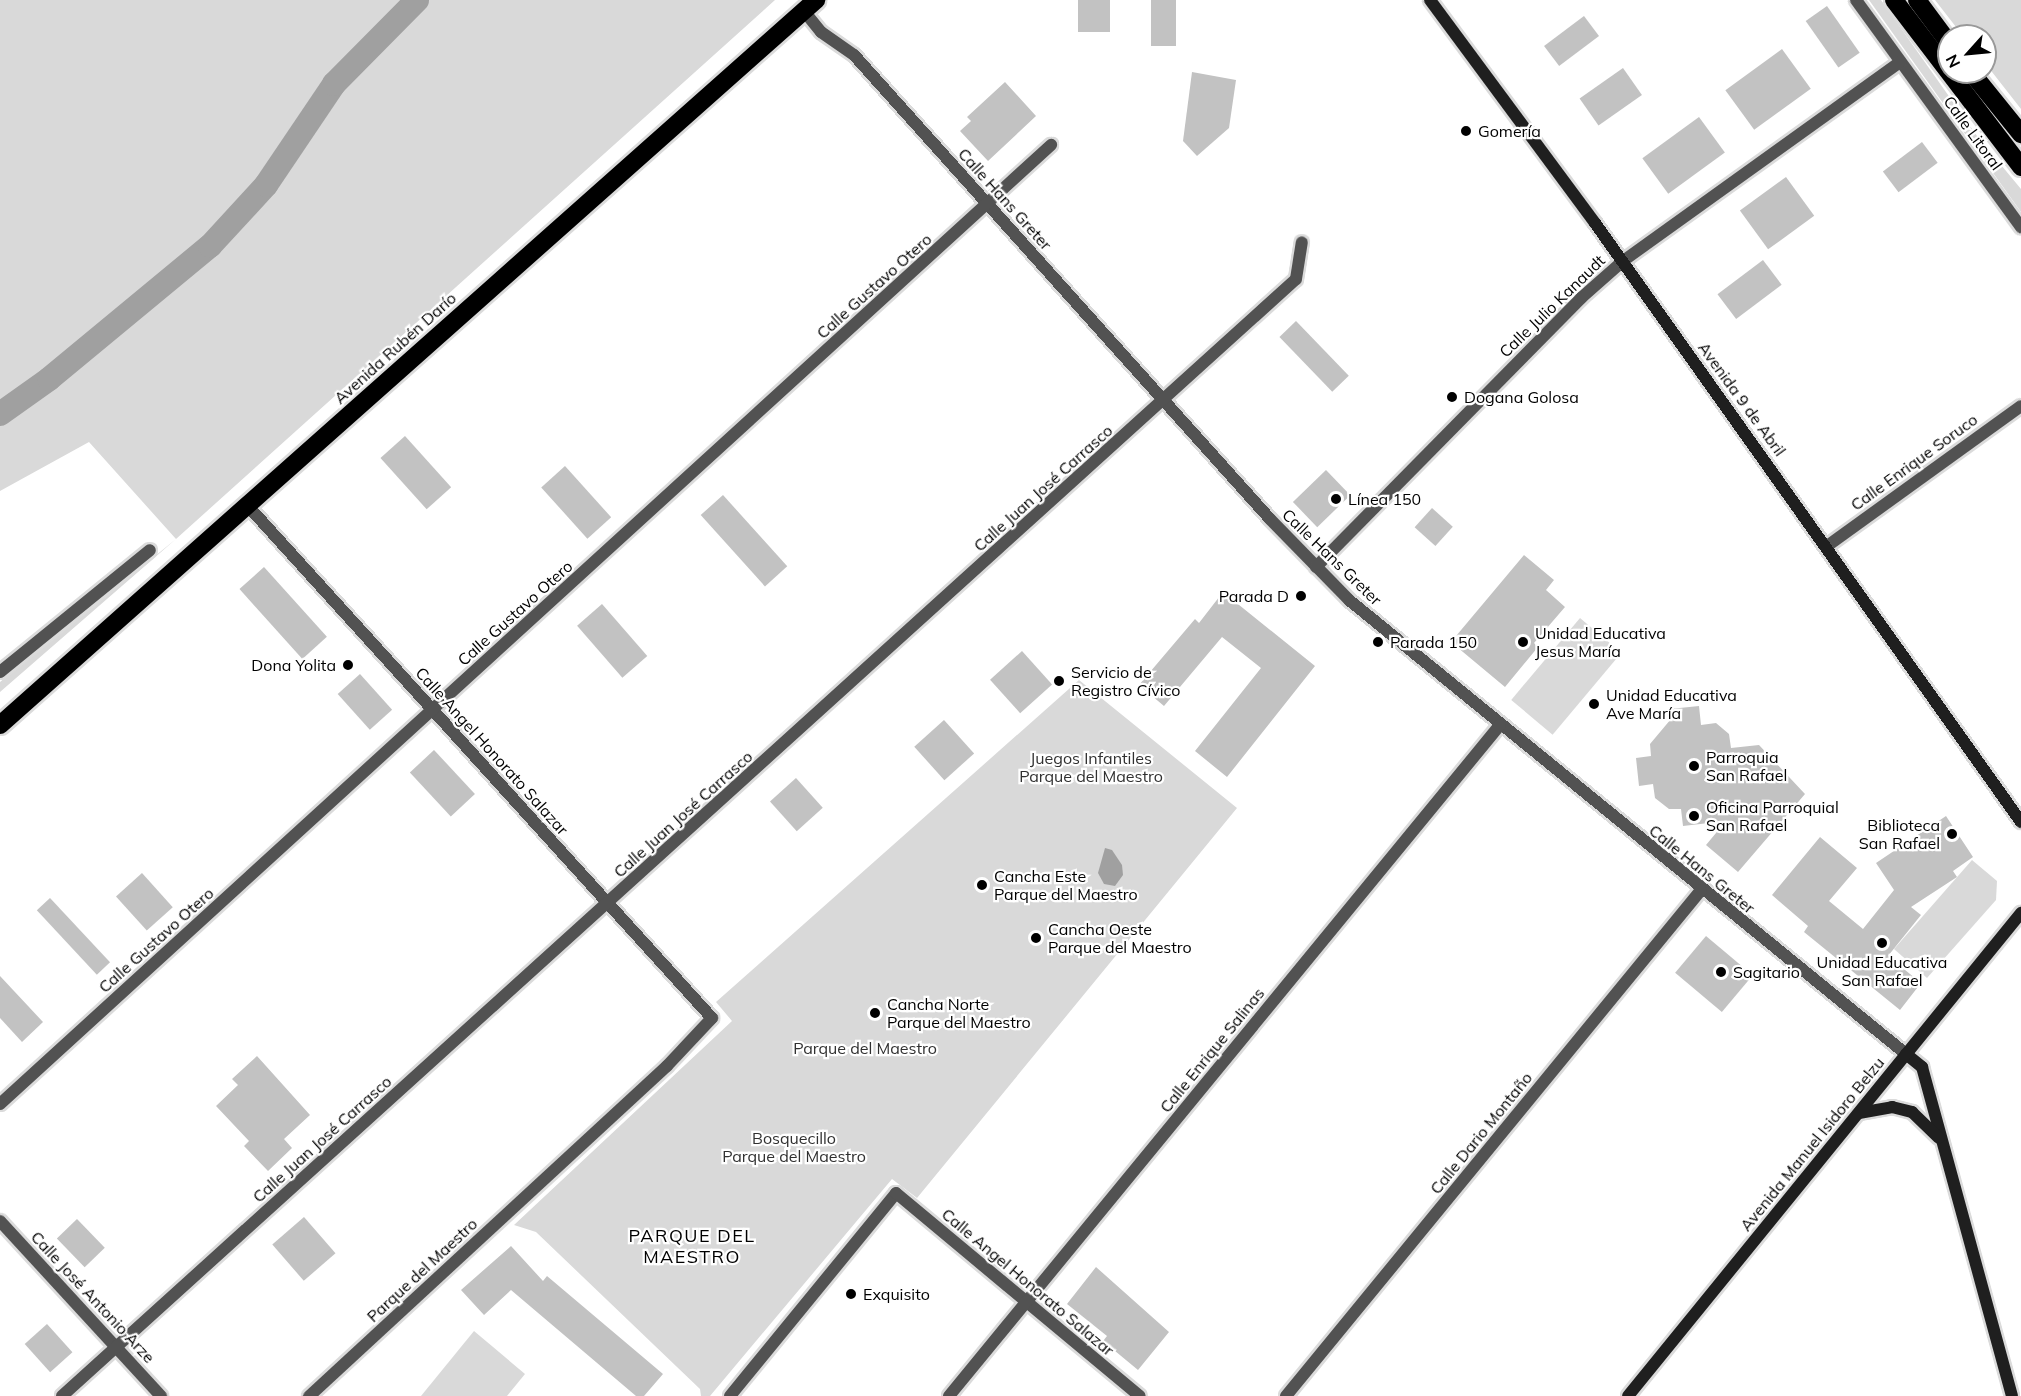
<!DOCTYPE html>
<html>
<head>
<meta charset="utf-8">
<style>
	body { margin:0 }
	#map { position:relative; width:2021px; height:1396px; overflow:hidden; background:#fff; font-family:Mulish,sans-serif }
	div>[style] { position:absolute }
	.green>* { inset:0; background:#d9d9d9; transform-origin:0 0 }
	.water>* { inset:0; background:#a0a0a0 }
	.canal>* { height:24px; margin:-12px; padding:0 12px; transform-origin:12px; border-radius:12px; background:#a0a0a0 }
	.building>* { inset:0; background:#c2c2c2; transform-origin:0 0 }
	.roads { filter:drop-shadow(2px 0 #dbdbdb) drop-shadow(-2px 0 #dbdbdb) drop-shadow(0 2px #dbdbdb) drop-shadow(0 -2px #dbdbdb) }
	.street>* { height:12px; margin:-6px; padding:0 6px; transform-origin:6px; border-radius:6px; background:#525252 }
	.secondary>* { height:12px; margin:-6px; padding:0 6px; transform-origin:6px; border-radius:6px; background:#1f1f1f }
	.highway>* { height:18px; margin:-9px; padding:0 9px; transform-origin:9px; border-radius:9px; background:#000 }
	.dots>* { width:16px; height:16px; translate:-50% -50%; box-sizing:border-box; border:3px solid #fff; border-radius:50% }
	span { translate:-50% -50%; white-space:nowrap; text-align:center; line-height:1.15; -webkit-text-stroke:4.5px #fff; paint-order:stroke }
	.poi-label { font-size:16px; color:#000 }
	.left { translate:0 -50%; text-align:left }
	.right { translate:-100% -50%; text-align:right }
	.street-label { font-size:16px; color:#000 }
	.park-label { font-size:16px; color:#303030 }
	.neighbourhood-label { font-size:18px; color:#000; letter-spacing:1.5px }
	.north { position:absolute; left:1937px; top:24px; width:60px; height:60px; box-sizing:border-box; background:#fff; border:2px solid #999; border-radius:50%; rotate:243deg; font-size:16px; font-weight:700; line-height:24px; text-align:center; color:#000 }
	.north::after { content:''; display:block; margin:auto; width:21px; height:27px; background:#000; clip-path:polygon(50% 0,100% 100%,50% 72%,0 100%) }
</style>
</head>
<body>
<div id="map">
	<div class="green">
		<i style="clip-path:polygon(0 0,775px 0,176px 539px,0 692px,0 682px,176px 539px,89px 442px,0 491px)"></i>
		<i style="clip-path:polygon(1869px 0,1881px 0,1977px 136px,2021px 189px,2021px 212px)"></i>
		<i style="clip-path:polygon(1935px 0,2021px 0,2021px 109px,1985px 63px,1985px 36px,1963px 36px)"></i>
		<i style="left:1580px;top:618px;width:54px;height:107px;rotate:40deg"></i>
		<i style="clip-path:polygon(1079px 680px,1237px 808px,917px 1198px,892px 1179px,710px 1396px,701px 1396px,700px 1389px,536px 1232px,514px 1225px,732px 1021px,716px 1002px)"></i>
		<i style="clip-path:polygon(1972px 860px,1997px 881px,1996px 900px,1927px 978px,1894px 949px)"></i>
		<i style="clip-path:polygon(474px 1331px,525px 1374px,507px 1396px,421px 1396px)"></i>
	</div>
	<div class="water">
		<i style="clip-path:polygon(1105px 848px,1112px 850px,1122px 865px,1123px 875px,1115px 886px,1104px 884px,1098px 873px)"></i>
	</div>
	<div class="canal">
		<i style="left:0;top:414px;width:60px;rotate:-35.5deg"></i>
		<i style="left:49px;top:379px;width:209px;rotate:-39.6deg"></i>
		<i style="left:210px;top:246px;width:83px;rotate:-47.4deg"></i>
		<i style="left:266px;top:185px;width:122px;rotate:-56deg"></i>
		<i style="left:334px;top:84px;width:118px;rotate:-45.3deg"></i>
	</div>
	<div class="building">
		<i style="left:1078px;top:0;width:32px;height:32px"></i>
		<i style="left:1151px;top:0;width:25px;height:46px"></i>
		<i style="left:1827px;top:6px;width:57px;height:26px;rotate:55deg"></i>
		<i style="left:1584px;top:16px;width:25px;height:50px;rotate:53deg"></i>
		<i style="left:1782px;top:49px;width:49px;height:70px;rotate:54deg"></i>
		<i style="left:1623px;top:68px;width:33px;height:53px;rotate:55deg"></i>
		<i style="clip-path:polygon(1192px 72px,1236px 80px,1229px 128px,1197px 156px,1183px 141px)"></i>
		<i style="clip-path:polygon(1005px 82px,1036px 116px,988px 161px,960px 131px,971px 121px,967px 117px)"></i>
		<i style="left:1699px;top:117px;width:44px;height:70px;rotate:54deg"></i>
		<i style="left:1922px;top:142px;width:26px;height:49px;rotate:53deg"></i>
		<i style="left:1786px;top:177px;width:48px;height:57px;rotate:54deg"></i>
		<i style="left:1763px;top:260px;width:31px;height:57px;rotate:53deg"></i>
		<i style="left:1296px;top:321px;width:76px;height:23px;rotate:46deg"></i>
		<i style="left:405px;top:436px;width:69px;height:33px;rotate:48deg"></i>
		<i style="left:565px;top:466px;width:69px;height:32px;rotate:48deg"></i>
		<i style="left:1326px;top:470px;width:35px;height:46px;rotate:46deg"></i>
		<i style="left:723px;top:495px;width:96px;height:30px;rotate:48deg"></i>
		<i style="left:1432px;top:508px;width:28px;height:26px;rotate:42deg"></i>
		<i style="clip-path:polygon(1524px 555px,1554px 580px,1546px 590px,1565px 607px,1534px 643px,1538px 647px,1505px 687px,1451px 642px)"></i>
		<i style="left:264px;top:567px;width:94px;height:33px;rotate:48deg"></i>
		<i style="clip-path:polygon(1223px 592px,1315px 666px,1227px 777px,1195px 751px,1261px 668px,1222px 637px,1164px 706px,1139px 685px,1195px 619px,1199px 623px)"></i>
		<i style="left:602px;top:604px;width:69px;height:33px;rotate:49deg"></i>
		<i style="left:1022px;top:651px;width:45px;height:43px;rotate:48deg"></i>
		<i style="left:360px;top:674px;width:48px;height:30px;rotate:48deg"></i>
		<i style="clip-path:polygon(1699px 706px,1701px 725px,1716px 723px,1729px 734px,1731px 748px,1759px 745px,1805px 794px,1738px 872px,1706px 845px,1726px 821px,1683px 826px,1681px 809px,1669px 809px,1655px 798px,1653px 784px,1639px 786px,1636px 758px,1651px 756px,1650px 744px,1671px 719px,1670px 709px)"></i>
		<i style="left:944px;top:720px;width:45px;height:40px;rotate:48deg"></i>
		<i style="left:434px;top:750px;width:60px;height:33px;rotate:47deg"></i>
		<i style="left:796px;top:778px;width:40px;height:35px;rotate:48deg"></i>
		<i style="clip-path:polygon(1946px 816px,1973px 857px,1953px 871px,1957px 877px,1911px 907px,1921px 915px,1888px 956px,1921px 983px,1900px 1010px,1804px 932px,1808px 926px,1772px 895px,1820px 837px,1857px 868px,1829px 901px,1863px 929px,1894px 890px,1876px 863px)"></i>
		<i style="left:142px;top:873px;width:46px;height:35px;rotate:48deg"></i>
		<i style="left:50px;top:898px;width:88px;height:18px;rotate:47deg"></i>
		<i style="left:1706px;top:936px;width:61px;height:48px;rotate:40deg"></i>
		<i style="clip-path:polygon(0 976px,43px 1022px,22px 1042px,0 1018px)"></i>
		<i style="clip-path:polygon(257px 1056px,310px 1115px,284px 1139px,292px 1148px,268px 1171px,244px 1146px,249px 1141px,216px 1106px,238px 1085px,232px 1079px)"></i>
		<i style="left:304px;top:1217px;width:48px;height:42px;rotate:49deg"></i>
		<i style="left:77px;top:1219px;width:40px;height:28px;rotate:46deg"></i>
		<i style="clip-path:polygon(511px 1246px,543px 1281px,547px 1276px,663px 1374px,644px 1396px,636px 1396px,511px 1290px,484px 1315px,461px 1290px)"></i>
		<i style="clip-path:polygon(1096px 1267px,1169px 1332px,1138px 1370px,1103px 1341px,1107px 1336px,1067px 1304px)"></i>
		<i style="left:47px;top:1324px;width:38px;height:30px;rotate:48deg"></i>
	</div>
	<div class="roads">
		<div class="street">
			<i style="left:1856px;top:0;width:281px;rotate:54deg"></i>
			<i style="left:804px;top:11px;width:27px;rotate:51deg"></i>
			<i style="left:821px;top:32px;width:40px;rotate:34.9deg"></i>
			<i style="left:854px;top:55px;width:623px;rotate:48.12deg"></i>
			<i style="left:1270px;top:519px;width:113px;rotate:45.7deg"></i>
			<i style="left:1349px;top:600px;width:719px;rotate:39.18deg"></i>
			<i style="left:248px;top:506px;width:691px;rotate:47.82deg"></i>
			<i style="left:712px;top:1018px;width:66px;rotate:133.2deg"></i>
			<i style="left:667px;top:1066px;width:487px;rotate:137.3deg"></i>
			<i style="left:1827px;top:546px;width:239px;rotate:-35.8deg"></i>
			<i style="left:1316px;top:567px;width:378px;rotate:-45.4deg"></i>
			<i style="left:1581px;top:298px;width:56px;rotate:-41.4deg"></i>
			<i style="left:1623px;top:261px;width:341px;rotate:-35.7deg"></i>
			<i style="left:0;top:672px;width:193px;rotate:-39.1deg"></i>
			<i style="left:0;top:1104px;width:1423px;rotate:-42.38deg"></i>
			<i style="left:0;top:1221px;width:238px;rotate:47.4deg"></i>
			<i style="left:62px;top:1396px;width:1664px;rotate:-42.15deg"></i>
			<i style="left:1296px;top:279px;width:37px;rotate:-81deg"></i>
			<i style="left:730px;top:1396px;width:262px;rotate:-50.7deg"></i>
			<i style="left:896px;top:1193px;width:317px;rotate:39.8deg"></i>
			<i style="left:949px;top:1396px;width:868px;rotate:-50.61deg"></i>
			<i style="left:1286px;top:1396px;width:654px;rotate:-50.64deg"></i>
		</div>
		<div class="secondary">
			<i style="left:1430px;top:0;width:277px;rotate:53.5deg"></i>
			<i style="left:1595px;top:223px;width:735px;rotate:54.58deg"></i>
			<i style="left:1906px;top:1054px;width:21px;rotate:39deg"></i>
			<i style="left:1922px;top:1067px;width:341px;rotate:74.7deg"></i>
			<i style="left:1859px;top:1113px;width:34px;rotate:-10deg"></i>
			<i style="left:1892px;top:1107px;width:21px;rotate:14deg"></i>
			<i style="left:1912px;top:1112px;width:37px;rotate:44deg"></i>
			<i style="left:1628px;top:1396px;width:623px;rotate:-50.87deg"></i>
		</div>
		<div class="highway">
			<i style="left:1894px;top:0;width:210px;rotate:52.7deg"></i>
			<i style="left:1917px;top:0;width:54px;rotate:53.3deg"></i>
			<i style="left:1971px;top:72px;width:80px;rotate:51.1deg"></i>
			<i style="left:0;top:725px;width:1092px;rotate:-41.62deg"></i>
		</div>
	</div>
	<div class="dots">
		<i style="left:1466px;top:131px;background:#000"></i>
		<i style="left:1452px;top:397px;background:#000"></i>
		<i style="left:1336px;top:499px;background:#000"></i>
		<i style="left:1301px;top:596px;background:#000"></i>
		<i style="left:1378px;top:642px;background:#000"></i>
		<i style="left:1523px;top:642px;background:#000"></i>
		<i style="left:348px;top:665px;background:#000"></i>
		<i style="left:1059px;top:681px;background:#000"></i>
		<i style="left:1594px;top:704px;background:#000"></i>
		<i style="left:1694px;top:766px;background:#000"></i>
		<i style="left:1694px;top:816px;background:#000"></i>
		<i style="left:1952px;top:834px;background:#000"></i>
		<i style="left:982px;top:885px;background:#000"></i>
		<i style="left:1036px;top:938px;background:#000"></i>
		<i style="left:1882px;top:943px;background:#000"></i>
		<i style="left:1721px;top:972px;background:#000"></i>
		<i style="left:875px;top:1013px;background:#000"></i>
		<i style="left:851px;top:1294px;background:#000"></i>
	</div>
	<div class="poi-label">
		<span class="left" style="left:1478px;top:131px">Gomería</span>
		<span class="left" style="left:1464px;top:397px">Dogana Golosa</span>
		<span class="left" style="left:1348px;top:499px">Línea 150</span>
		<span class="right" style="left:1289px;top:596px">Parada D</span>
		<span class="left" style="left:1535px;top:642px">Unidad Educativa<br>Jesus María</span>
		<span class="left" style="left:1390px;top:642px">Parada 150</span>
		<span class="right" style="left:336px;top:665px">Dona Yolita</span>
		<span class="left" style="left:1071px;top:681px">Servicio de<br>Registro Cívico</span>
		<span class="left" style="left:1606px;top:704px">Unidad Educativa<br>Ave María</span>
		<span class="left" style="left:1706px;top:766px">Parroquia<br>San Rafael</span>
		<span class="left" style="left:1706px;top:816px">Oficina Parroquial<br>San Rafael</span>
		<span class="right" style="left:1940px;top:834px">Biblioteca<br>San Rafael</span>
		<span class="left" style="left:994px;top:885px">Cancha Este<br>Parque del Maestro</span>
		<span class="left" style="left:1048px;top:938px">Cancha Oeste<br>Parque del Maestro</span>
		<span style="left:1882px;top:971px">Unidad Educativa<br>San Rafael</span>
		<span class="left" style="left:1733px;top:972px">Sagitario</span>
		<span class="left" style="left:887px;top:1013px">Cancha Norte<br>Parque del Maestro</span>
		<span class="left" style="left:863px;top:1294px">Exquisito</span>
	</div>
	<div class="street-label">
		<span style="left:1973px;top:133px;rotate:54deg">Calle Litoral</span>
		<span style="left:1005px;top:199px;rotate:48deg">Calle Hans Greter</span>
		<span style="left:874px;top:286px;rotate:-42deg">Calle Gustavo Otero</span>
		<span style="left:1552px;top:306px;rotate:-44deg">Calle Julio Kanaudt</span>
		<span style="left:395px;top:348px;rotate:-42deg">Avenida Rubén Darío</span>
		<span style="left:1742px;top:399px;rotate:54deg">Avenida 9 de Abril</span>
		<span style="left:1914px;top:462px;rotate:-36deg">Calle Enrique Soruco</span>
		<span style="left:1043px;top:488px;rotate:-42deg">Calle Juan José Carrasco</span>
		<span style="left:1332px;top:557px;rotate:44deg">Calle Hans Greter</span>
		<span style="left:515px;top:613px;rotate:-42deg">Calle Gustavo Otero</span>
		<span style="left:492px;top:751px;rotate:48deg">Calle Angel Honorato Salazar</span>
		<span style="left:683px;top:814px;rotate:-42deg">Calle Juan José Carrasco</span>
		<span style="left:1702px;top:869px;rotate:39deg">Calle Hans Greter</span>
		<span style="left:156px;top:940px;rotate:-42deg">Calle Gustavo Otero</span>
		<span style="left:1212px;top:1050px;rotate:-51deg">Calle Enrique Salinas</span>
		<span style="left:1481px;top:1133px;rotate:-51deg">Calle Dario Montaño</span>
		<span style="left:322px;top:1139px;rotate:-42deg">Calle Juan José Carrasco</span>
		<span style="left:1812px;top:1144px;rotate:-51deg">Avenida Manuel Isidoro Belzu</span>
		<span style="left:422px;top:1270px;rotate:-43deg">Parque del Maestro</span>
		<span style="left:1028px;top:1282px;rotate:40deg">Calle Angel Honorato Salazar</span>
		<span style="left:93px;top:1297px;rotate:47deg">Calle José Antonio Arze</span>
	</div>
	<div class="park-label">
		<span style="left:1091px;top:767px">Juegos Infantiles<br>Parque del Maestro</span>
		<span style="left:865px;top:1048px">Parque del Maestro</span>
		<span style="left:794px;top:1147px">Bosquecillo<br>Parque del Maestro</span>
	</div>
	<div class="neighbourhood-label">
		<span style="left:692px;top:1247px">PARQUE DEL<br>MAESTRO</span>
	</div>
	<div class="north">N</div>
</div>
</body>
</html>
